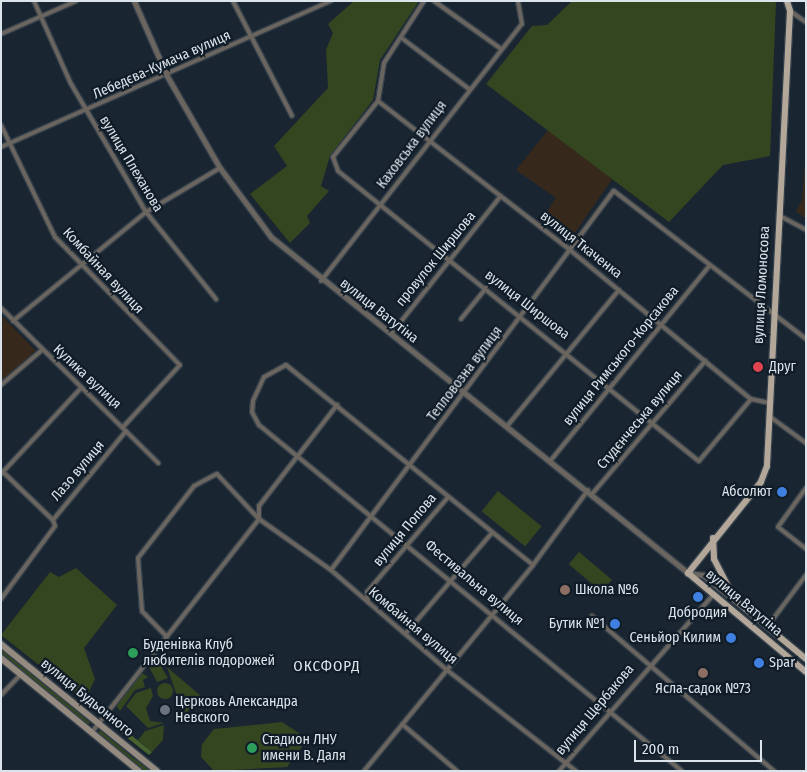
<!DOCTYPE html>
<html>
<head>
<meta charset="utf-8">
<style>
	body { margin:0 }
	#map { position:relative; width:807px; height:772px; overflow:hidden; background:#192531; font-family:"Fira Sans Condensed",sans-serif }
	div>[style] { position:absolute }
	.industrial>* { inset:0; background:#36281b }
	.green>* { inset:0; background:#334620; transform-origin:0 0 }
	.round { border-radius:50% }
	.forest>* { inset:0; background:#47622c }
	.roads { filter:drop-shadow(1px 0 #34404b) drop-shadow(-1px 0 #34404b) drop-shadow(0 1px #34404b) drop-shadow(0 -1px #34404b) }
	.minor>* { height:4px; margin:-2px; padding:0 2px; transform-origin:2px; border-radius:2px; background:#6b655f }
	.tertiary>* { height:5px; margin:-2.5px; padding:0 2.5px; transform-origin:2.5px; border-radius:2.5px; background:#6b655f }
	.secondary>* { height:5.5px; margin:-2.75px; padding:0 2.75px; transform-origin:2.75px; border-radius:2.75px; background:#948a80 }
	.primary>* { height:6px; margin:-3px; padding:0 3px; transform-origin:3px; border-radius:3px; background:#b3a799 }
	.dots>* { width:14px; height:14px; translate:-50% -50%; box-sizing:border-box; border:2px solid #101c27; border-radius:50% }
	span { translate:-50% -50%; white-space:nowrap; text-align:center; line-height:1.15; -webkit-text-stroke:4.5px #101c27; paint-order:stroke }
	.street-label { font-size:14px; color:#dbe3eb }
	.poi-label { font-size:14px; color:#dbe3eb }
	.left { translate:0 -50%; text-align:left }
	.right { translate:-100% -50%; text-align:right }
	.neighbourhood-label { font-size:15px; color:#dbe3eb; letter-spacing:1px }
	.frame { position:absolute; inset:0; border:2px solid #dbe3eb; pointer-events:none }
	.scale { position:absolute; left:634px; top:740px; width:128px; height:22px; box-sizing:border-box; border:2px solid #dbe3eb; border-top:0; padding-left:6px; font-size:15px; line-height:18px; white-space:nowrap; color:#dbe3eb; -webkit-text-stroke:4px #101c27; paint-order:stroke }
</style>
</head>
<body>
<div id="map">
	<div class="industrial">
		<i style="clip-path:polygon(548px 130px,613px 178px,572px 237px,543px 217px,556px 198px,516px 170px)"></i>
		<i style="clip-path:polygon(806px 148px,806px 219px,796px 211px,802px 200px)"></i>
		<i style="clip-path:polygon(1px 315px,36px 351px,1px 382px)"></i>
	</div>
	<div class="green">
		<i style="clip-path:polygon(354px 1px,419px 1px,380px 60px,373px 100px,330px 156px,321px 186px,329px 191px,307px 216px,310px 223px,290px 243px,250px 194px,287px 166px,274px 146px,328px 88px,326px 50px,333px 33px,328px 24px)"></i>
		<i style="clip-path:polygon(572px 1px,776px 1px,770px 156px,723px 165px,669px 222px,486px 84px,532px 26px,547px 25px)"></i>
		<i style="left:498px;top:491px;width:56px;height:26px;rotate:39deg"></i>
		<i style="left:579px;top:552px;width:43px;height:16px;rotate:40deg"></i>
		<i style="clip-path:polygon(76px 568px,117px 605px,84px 648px,95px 679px,87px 696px,77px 695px,1px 635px,50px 572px,59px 577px)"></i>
		<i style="left:1px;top:648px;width:116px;height:6px;rotate:40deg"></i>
		<i style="clip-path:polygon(155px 656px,168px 678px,157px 682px,148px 665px)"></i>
		<i style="clip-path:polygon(167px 667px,201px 696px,184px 716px)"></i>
		<i style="clip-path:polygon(142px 673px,148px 677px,143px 680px,145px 687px,135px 690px,120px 711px,116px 705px)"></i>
		<i class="round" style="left:157px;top:683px;width:16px;height:16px"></i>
		<i style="clip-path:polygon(151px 688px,153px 696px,146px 708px,150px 721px,164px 723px,148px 728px,126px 706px,136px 693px)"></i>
		<i style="clip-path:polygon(282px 722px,299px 733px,303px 745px,287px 767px,214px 771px,201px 757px,202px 744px,214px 729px)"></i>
		<i style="clip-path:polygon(164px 725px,163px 740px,152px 752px,138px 740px,145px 731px)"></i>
		<i style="clip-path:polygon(100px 730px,132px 757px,151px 771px,143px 771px,98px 733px)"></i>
	</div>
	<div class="forest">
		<i style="clip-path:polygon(110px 718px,152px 752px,149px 755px,106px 721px)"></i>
	</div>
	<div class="roads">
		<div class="minor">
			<i style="left:34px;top:1px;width:89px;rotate:66deg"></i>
			<i style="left:70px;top:82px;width:151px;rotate:59.7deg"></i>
			<i style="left:146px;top:212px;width:112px;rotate:51.2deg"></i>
			<i style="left:233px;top:1px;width:129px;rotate:62.8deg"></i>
			<i style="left:434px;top:1px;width:82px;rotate:35.6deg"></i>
			<i style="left:790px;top:11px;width:19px;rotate:35deg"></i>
			<i style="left:1px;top:34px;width:82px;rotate:-23.7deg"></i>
			<i style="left:403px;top:39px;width:83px;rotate:37.1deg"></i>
			<i style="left:378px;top:101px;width:72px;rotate:128.8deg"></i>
			<i style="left:333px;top:157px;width:15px;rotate:70deg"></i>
			<i style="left:338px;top:171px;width:463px;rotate:38.8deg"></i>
			<i style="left:699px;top:461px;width:81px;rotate:-50deg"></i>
			<i style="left:378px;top:101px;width:243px;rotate:37.8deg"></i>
			<i style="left:570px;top:250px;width:234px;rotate:39.5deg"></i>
			<i style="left:751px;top:399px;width:19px;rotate:12deg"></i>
			<i style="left:378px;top:101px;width:38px;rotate:-81deg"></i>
			<i style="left:384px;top:63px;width:74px;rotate:-57.2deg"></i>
			<i style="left:1px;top:125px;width:124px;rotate:64.3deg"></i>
			<i style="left:55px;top:237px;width:179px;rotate:45.7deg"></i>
			<i style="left:180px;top:365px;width:83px;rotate:132.6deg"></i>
			<i style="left:1px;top:147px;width:361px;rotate:-23.9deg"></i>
			<i style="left:780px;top:216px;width:30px;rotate:28deg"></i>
			<i style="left:321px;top:281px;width:326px;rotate:-52deg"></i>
			<i style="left:522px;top:24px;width:23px;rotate:-100deg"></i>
			<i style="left:1px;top:308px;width:221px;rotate:44.6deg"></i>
			<i style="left:461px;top:319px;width:40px;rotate:-51deg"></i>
			<i style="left:13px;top:321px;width:172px;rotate:-39.3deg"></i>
			<i style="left:146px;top:212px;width:86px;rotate:-30.7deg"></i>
			<i style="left:391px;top:334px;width:175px;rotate:-51.5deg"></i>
			<i style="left:1px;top:385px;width:54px;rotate:-40.5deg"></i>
			<i style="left:769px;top:416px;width:46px;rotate:36.1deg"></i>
			<i style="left:508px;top:425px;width:175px;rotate:-50.6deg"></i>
			<i style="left:551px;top:460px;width:250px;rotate:-50.8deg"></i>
			<i style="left:2px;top:471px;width:71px;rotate:43.9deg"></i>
			<i style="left:1px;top:474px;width:116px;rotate:-47.1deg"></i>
			<i style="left:806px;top:488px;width:48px;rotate:125.7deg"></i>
			<i style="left:778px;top:527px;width:36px;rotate:38deg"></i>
			<i style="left:592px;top:494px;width:175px;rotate:-49.6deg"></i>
			<i style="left:533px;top:565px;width:318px;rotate:-141deg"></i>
			<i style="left:286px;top:365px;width:25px;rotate:151deg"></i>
			<i style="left:264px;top:377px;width:26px;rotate:115deg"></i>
			<i style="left:253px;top:401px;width:11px;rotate:95deg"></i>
			<i style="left:252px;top:412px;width:15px;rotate:62deg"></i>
			<i style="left:259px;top:425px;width:546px;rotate:39.28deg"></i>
			<i style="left:331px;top:570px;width:473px;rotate:-53.3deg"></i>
			<i style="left:614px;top:191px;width:242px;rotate:37.6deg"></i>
			<i style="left:1px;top:599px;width:91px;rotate:-53.5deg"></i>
			<i style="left:55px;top:526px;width:6px;rotate:-108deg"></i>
			<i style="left:53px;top:520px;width:115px;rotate:-50.6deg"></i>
			<i style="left:368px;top:602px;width:10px;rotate:-96deg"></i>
			<i style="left:367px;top:592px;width:125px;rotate:-49.5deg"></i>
			<i style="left:592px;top:616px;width:239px;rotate:40.4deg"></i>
			<i style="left:767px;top:627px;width:65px;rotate:-53.1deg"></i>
			<i style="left:407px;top:632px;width:130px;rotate:-49.4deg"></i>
			<i style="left:167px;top:637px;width:36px;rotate:-134deg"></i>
			<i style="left:142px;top:611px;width:53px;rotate:-94.3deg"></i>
			<i style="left:138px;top:558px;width:91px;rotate:-52.1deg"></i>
			<i style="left:194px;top:486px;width:26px;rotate:-28deg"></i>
			<i style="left:217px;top:474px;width:62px;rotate:47deg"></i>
			<i style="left:259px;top:519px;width:88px;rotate:35.3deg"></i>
			<i style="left:331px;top:570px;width:153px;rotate:40.8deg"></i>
			<i style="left:447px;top:670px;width:164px;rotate:38.1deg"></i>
			<i style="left:1px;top:695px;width:29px;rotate:-46deg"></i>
			<i style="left:402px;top:724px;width:72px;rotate:40.5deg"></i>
			<i style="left:92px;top:732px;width:271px;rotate:-51.9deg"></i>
			<i style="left:259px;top:519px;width:13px;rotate:-90deg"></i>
			<i style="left:259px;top:506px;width:128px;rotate:-52.3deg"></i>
			<i style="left:364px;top:771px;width:266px;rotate:-50.6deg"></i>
			<i style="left:533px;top:565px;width:93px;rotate:-53.7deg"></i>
			<i style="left:559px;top:771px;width:235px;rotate:-48.8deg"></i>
		</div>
		<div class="tertiary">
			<i style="left:134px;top:1px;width:82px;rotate:66.3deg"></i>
			<i style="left:167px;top:76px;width:106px;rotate:60.1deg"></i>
			<i style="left:220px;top:168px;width:86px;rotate:53.5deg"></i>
			<i style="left:271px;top:237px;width:536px;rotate:38.86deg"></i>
			<i style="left:688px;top:573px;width:15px;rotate:8deg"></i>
			<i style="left:703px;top:575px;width:40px;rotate:39deg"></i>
		</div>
		<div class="secondary">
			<i style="left:1px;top:644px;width:201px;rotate:39.1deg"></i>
			<i style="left:1px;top:658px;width:178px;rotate:39.3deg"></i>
		</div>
		<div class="primary">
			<i style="left:787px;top:1px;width:10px;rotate:73deg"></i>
			<i style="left:790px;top:11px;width:456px;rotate:92.9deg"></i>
			<i style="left:767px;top:466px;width:17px;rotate:111deg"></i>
			<i style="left:761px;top:482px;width:117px;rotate:128.7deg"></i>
			<i style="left:688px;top:573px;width:154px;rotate:40deg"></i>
			<i style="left:713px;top:538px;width:21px;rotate:87deg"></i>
			<i style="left:714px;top:559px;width:46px;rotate:62.9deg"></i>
			<i style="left:735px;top:600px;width:92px;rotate:39.7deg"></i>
		</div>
	</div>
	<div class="dots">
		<i style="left:758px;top:367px;background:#e0444e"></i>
		<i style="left:782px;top:492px;background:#3f7fe0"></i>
		<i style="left:565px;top:590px;background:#8d6e63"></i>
		<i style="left:698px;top:597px;background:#3f7fe0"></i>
		<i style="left:615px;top:624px;background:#3f7fe0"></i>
		<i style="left:731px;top:638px;background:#3f7fe0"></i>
		<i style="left:133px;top:653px;background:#2e9e5b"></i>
		<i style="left:759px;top:663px;background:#3f7fe0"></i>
		<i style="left:703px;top:673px;background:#8d6e63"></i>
		<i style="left:165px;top:710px;background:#6b7280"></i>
		<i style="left:252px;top:748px;background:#2e9e5b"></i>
	</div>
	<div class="street-label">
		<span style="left:162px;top:65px;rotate:-24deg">Лебедєва-Кумача вулиця</span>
		<span style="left:412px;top:145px;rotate:-53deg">Каховська вулиця</span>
		<span style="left:131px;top:164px;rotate:59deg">вулиця Плеханова</span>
		<span style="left:581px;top:245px;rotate:38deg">вулиця Ткаченка</span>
		<span style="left:436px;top:259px;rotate:-51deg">провулок Ширшова</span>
		<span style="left:103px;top:271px;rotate:47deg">Комбайная вулиця</span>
		<span style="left:762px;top:285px;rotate:-87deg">вулиця Ломоносова</span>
		<span style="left:527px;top:305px;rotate:38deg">вулиця Ширшова</span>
		<span style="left:379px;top:311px;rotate:38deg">вулиця Ватутіна</span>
		<span style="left:621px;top:356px;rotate:-51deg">вулиця Римського-Корсакова</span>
		<span style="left:465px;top:374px;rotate:-53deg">Тепловозна вулиця</span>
		<span style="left:87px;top:377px;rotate:43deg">Кулика вулиця</span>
		<span style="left:640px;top:420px;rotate:-50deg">Студєнчеська вулиця</span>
		<span style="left:78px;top:471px;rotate:-50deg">Лазо вулиця</span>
		<span style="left:405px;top:530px;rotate:-50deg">вулиця Попова</span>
		<span style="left:474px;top:583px;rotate:40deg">Фестивальна вулиця</span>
		<span style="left:744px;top:603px;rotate:40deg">вулиця Ватутіна</span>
		<span style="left:413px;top:626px;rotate:40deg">Комбайная вулиця</span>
		<span style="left:87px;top:698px;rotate:39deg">вулиця Будьонного</span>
		<span style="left:595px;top:710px;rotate:-50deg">вулиця Щербакова</span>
	</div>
	<div class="poi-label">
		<span class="left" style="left:769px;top:367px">Друг</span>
		<span class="right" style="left:772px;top:492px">Абсолют</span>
		<span class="left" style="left:575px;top:590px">Школа №6</span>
		<span style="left:698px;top:613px">Добродия</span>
		<span class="right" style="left:605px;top:624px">Бутик №1</span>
		<span class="right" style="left:721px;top:638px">Сеньйор Килим</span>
		<span class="left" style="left:143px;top:653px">Буденівка Клуб<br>любителів подорожей</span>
		<span class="left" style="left:769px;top:663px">Spar</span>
		<span style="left:703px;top:689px">Ясла-садок №73</span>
		<span class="left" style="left:175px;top:710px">Церковь Александра<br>Невского</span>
		<span class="left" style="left:262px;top:748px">Стадион ЛНУ<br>имени В. Даля</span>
	</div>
	<div class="neighbourhood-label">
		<span style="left:327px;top:667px">ОКСФОРД</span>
	</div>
	<div class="frame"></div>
	<div class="scale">200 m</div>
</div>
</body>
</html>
